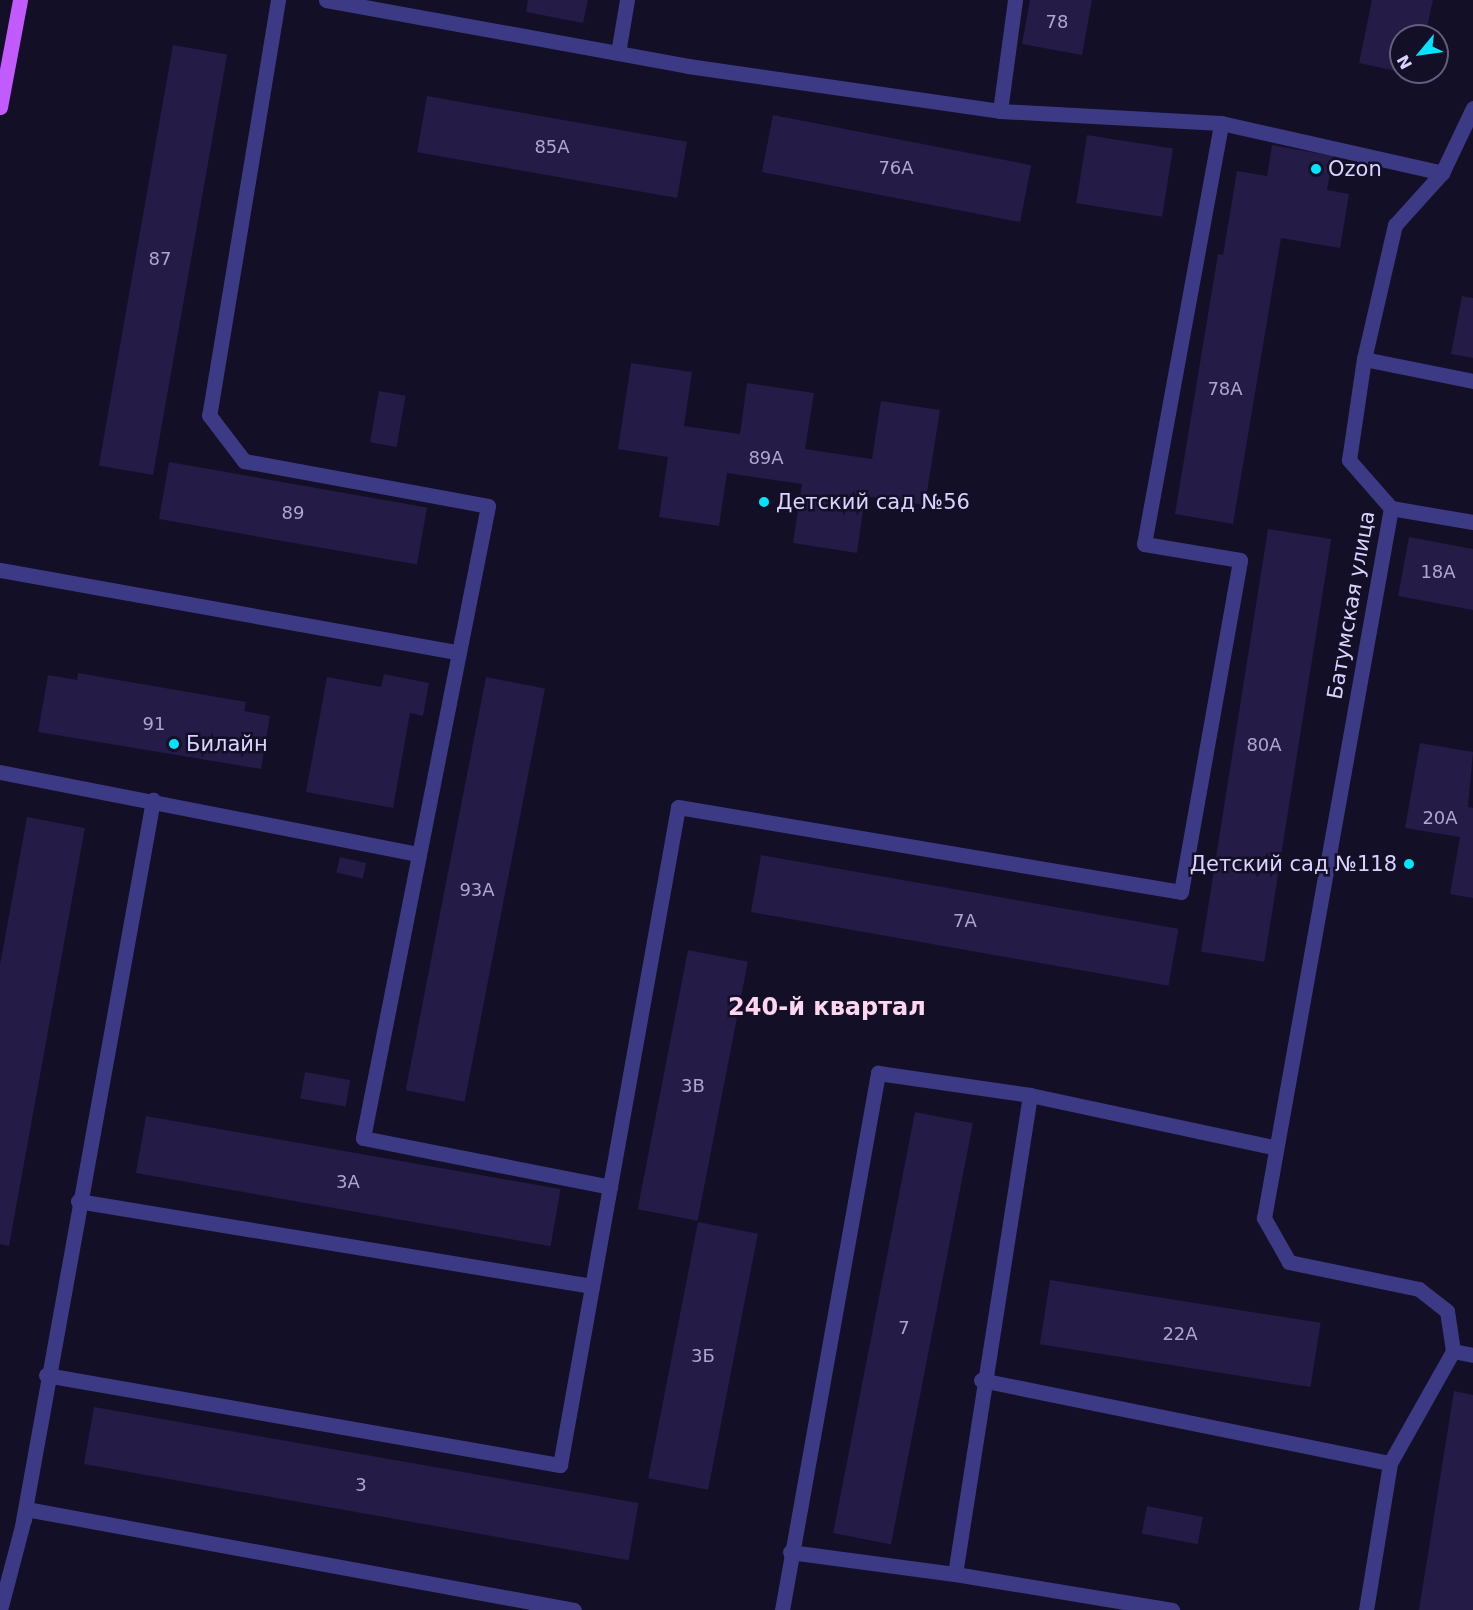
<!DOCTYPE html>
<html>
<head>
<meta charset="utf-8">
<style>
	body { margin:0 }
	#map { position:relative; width:1473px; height:1610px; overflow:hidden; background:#130f26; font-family:"DejaVu Sans",sans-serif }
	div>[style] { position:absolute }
	.building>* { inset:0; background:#241b47; transform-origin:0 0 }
	.minor>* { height:15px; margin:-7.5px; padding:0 7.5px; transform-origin:7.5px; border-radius:7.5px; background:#3d3a85 }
	.major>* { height:15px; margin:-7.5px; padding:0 7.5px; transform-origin:7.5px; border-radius:7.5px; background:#c25bff }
	.dots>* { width:16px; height:16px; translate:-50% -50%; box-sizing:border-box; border:3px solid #130f26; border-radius:50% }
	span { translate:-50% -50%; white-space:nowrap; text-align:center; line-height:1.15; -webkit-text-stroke:5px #130f26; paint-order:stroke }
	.number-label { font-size:18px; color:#aca6d1 }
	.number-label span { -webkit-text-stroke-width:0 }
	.poi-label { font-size:21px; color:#d9d4ff }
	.left { translate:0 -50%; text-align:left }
	.right { translate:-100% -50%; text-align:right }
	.street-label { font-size:21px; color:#d9d4ff }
	.quarter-label { font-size:24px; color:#ffd6f0; font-weight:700 }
	.north { position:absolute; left:1389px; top:24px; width:60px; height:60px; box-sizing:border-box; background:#130f26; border:2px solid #625e7d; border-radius:50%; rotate:241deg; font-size:16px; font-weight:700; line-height:24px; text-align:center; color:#d9d4ff }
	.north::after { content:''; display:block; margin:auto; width:21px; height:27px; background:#00e5ff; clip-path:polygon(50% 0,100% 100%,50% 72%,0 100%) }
</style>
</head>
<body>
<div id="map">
	<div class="building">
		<i style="clip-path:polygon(528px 0,588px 0,583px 23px,526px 12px)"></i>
		<i style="clip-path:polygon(1030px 0,1092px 0,1082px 55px,1022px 44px)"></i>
		<i style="clip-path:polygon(1372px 0,1433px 0,1425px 36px,1401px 36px,1401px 72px,1359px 63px)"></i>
		<i style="left:173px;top:45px;width:55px;height:427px;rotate:10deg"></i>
		<i style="left:427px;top:96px;width:264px;height:57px;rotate:10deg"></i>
		<i style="left:773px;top:115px;width:263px;height:58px;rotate:11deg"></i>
		<i style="left:1087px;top:135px;width:87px;height:69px;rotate:9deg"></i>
		<i style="clip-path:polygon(1272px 145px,1333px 156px,1327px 190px,1349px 194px,1340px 248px,1281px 238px,1233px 524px,1175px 514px,1218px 254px,1223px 255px,1237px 171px,1267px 176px)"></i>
		<i style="clip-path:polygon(1462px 296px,1473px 298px,1473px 358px,1451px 354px)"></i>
		<i style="clip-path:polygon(631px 363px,692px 372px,684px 426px,740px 434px,747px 383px,814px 393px,805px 449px,872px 459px,881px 401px,940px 410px,925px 505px,865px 496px,857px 553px,793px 543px,802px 484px,727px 473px,719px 526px,659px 517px,668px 457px,618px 449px)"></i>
		<i style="left:379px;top:391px;width:27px;height:52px;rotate:10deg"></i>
		<i style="left:169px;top:462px;width:262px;height:58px;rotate:10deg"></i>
		<i style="left:1268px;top:529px;width:64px;height:428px;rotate:9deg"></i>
		<i style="clip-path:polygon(1409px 537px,1473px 549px,1473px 610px,1398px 596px)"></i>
		<i style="clip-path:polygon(78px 673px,246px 702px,244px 711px,270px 716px,261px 769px,38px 732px,48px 675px,77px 680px)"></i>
		<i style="clip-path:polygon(384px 674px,429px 683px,423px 716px,410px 713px,393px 808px,306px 792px,327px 677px,381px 687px)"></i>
		<i style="left:486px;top:677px;width:60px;height:421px;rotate:11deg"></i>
		<i style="clip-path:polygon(1420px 743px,1473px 752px,1468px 807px,1473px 808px,1473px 898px,1450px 894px,1460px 837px,1405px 828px)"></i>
		<i style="clip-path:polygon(27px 817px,85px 828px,9px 1246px,0 1244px,0 965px)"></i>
		<i style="left:761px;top:855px;width:424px;height:58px;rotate:10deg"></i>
		<i style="left:340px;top:857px;width:27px;height:16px;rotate:13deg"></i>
		<i style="left:688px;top:950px;width:61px;height:264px;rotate:11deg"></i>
		<i style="left:305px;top:1072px;width:46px;height:27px;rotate:10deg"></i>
		<i style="left:915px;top:1112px;width:59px;height:429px;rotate:11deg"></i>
		<i style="left:146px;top:1116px;width:421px;height:58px;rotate:10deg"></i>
		<i style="left:698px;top:1222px;width:61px;height:261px;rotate:11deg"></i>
		<i style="left:1050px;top:1280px;width:274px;height:65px;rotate:9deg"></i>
		<i style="clip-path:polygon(1454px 1391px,1473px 1395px,1473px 1610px,1419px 1610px)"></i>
		<i style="left:94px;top:1407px;width:553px;height:58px;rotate:10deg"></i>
		<i style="left:1147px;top:1506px;width:57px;height:28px;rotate:11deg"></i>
	</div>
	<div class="minor">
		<i style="left:278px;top:0;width:421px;rotate:99.4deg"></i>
		<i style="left:209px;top:415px;width:58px;rotate:52.7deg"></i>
		<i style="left:244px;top:461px;width:248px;rotate:10.4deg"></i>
		<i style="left:488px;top:506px;width:644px;rotate:101.19deg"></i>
		<i style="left:363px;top:1138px;width:252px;rotate:11.2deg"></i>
		<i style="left:326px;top:0;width:368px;rotate:10.3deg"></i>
		<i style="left:688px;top:66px;width:315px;rotate:8.2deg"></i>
		<i style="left:1000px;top:111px;width:221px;rotate:3.1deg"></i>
		<i style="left:1221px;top:123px;width:227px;rotate:12.7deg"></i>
		<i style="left:618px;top:53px;width:54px;rotate:-80.4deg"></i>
		<i style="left:1000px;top:111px;width:112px;rotate:-82.3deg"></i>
		<i style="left:1364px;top:359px;width:111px;rotate:11.4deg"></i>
		<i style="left:1391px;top:508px;width:83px;rotate:9.7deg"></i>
		<i style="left:0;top:570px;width:464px;rotate:10.2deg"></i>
		<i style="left:0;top:772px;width:425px;rotate:11.1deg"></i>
		<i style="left:78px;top:1201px;width:521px;rotate:9.39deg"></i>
		<i style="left:1453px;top:1351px;width:20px;rotate:11deg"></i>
		<i style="left:46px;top:1375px;width:522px;rotate:9.93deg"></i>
		<i style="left:560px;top:1465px;width:668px;rotate:-79.83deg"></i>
		<i style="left:678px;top:807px;width:510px;rotate:9.59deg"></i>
		<i style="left:1181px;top:892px;width:337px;rotate:-79.9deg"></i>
		<i style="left:1240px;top:560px;width:97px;rotate:-170.5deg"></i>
		<i style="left:1144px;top:544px;width:428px;rotate:-79.6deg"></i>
		<i style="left:981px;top:1380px;width:417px;rotate:11.5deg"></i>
		<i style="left:24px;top:1520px;width:11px;rotate:-80deg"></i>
		<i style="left:26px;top:1509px;width:557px;rotate:10.44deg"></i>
		<i style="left:790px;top:1552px;width:166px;rotate:7.6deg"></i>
		<i style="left:955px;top:1574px;width:485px;rotate:-81.1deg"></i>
		<i style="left:1030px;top:1095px;width:249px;rotate:12.1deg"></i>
		<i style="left:955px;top:1574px;width:220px;rotate:9.4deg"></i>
		<i style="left:0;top:1610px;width:87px;rotate:-75.3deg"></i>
		<i style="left:22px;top:1526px;width:738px;rotate:-79.77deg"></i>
		<i style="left:782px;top:1610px;width:546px;rotate:-79.86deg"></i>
		<i style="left:878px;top:1073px;width:154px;rotate:8.2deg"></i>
		<i style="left:1366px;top:1610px;width:149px;rotate:-80.7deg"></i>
		<i style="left:1390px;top:1463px;width:129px;rotate:-60.6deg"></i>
		<i style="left:1453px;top:1351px;width:40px;rotate:-98.5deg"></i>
		<i style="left:1447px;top:1311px;width:36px;rotate:-142deg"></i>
		<i style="left:1419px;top:1289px;width:133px;rotate:-168.3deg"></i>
		<i style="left:1289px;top:1262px;width:51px;rotate:-119.6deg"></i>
		<i style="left:1264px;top:1218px;width:721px;rotate:-79.86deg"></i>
		<i style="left:1391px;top:508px;width:64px;rotate:-131.2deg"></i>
		<i style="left:1349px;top:460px;width:102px;rotate:-81.6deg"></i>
		<i style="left:1364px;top:359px;width:138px;rotate:-77deg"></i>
		<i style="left:1395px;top:225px;width:70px;rotate:-47.9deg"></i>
		<i style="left:1442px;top:173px;width:72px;rotate:-64.5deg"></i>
	</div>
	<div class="major">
		<i style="left:0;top:107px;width:109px;rotate:-79.4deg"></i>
	</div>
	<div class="dots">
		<i style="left:1316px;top:169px;background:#00e5ff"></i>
		<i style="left:764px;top:502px;background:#00e5ff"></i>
		<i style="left:174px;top:744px;background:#00e5ff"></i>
		<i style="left:1409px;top:864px;background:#00e5ff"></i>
	</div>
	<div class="number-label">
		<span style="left:1057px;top:22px">78</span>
		<span style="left:552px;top:147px">85А</span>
		<span style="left:896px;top:168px">76А</span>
		<span style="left:160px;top:259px">87</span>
		<span style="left:1225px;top:389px">78А</span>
		<span style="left:766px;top:458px">89А</span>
		<span style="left:293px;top:513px">89</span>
		<span style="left:1438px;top:572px">18А</span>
		<span style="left:154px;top:724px">91</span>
		<span style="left:1264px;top:745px">80А</span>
		<span style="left:1440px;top:818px">20А</span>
		<span style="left:477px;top:890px">93А</span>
		<span style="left:965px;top:921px">7А</span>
		<span style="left:693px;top:1086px">3В</span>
		<span style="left:348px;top:1182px">3А</span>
		<span style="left:904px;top:1328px">7</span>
		<span style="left:1180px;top:1334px">22А</span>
		<span style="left:703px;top:1356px">3Б</span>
		<span style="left:361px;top:1485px">3</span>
	</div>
	<div class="poi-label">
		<span class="left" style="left:1328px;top:169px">Ozon</span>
		<span class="left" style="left:776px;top:502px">Детский сад №56</span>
		<span class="left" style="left:186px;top:744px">Билайн</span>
		<span class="right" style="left:1397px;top:864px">Детский сад №118</span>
	</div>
	<div class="street-label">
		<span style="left:1351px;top:605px;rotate:-80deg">Батумская улица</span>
	</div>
	<div class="quarter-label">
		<span style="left:827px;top:1008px">240-й квартал</span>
	</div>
	<div class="north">N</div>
</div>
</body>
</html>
